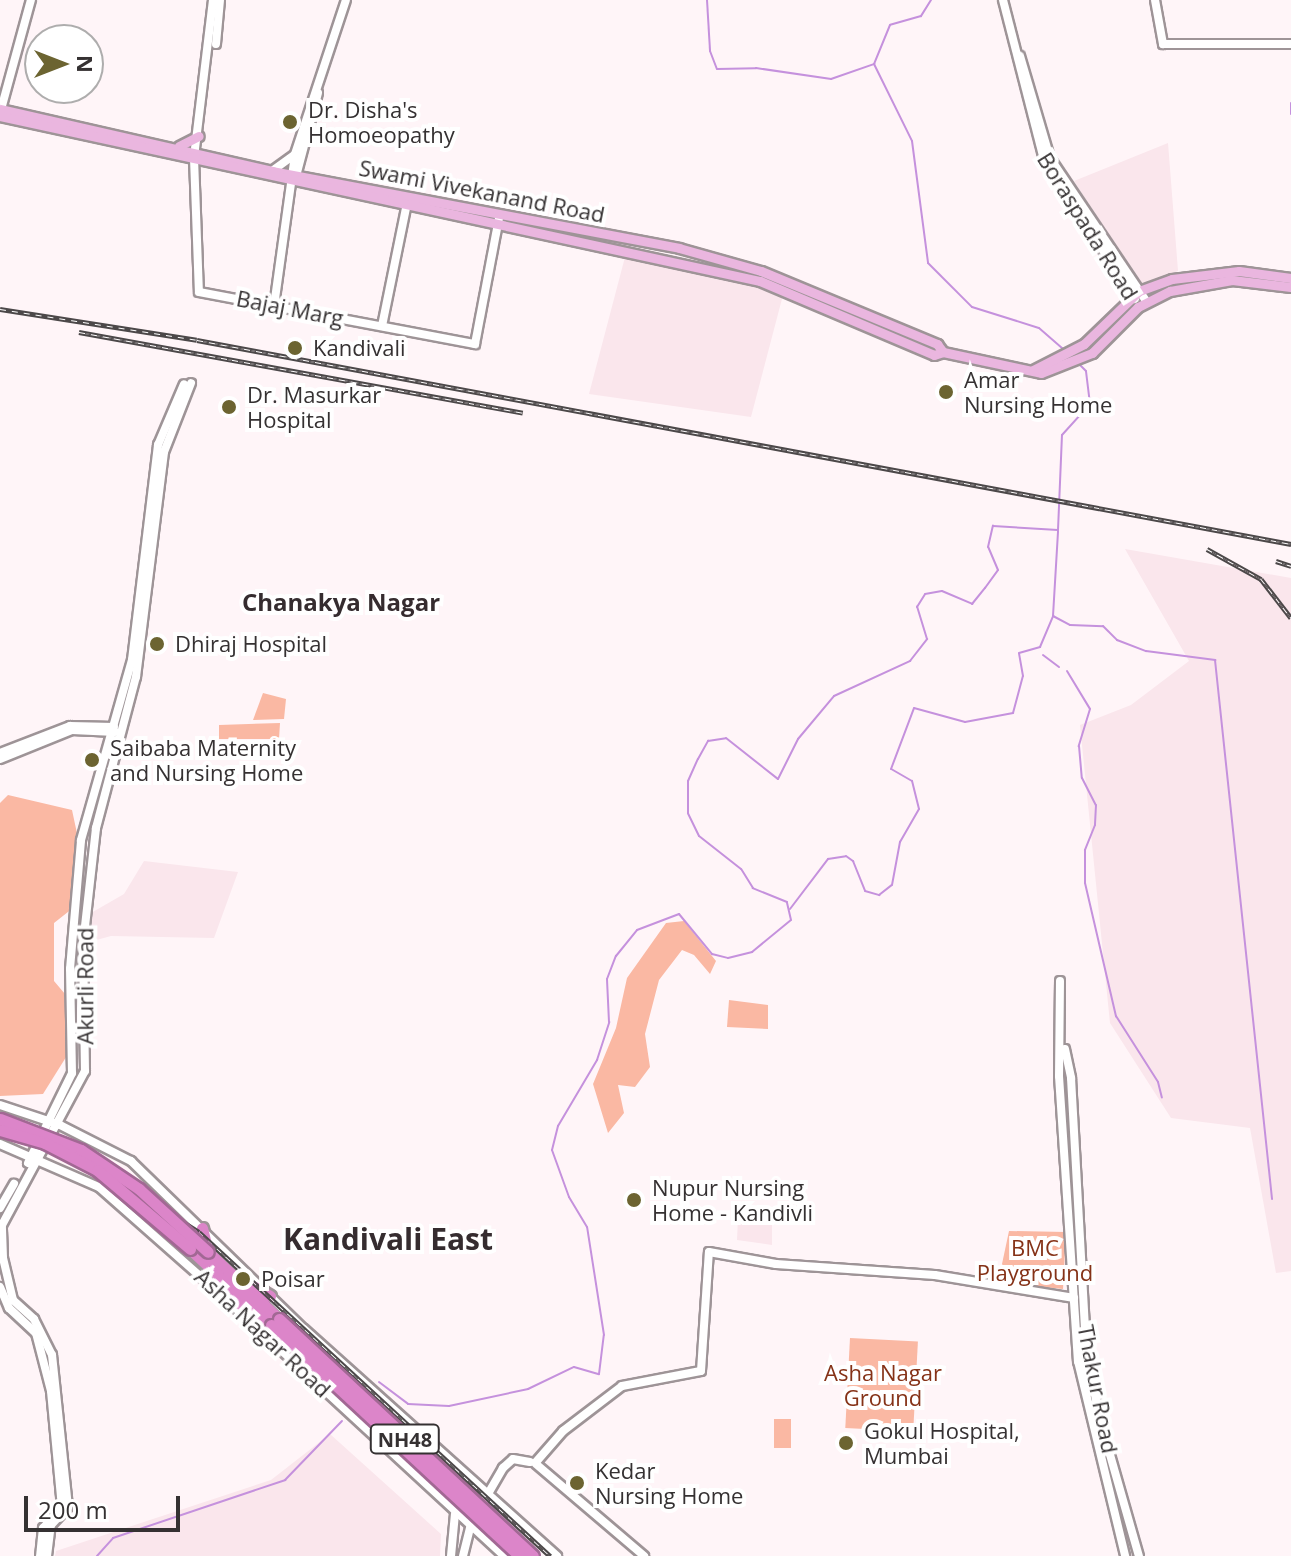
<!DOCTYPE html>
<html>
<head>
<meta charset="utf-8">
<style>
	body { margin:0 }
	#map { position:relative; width:1291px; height:1556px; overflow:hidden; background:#fff5f8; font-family:"Open Sans",sans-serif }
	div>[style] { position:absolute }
	.built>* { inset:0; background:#fae6ec }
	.green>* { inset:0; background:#fab8a3; transform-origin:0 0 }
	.stream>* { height:2px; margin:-1px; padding:0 1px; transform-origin:1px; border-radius:1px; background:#c591dd }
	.roads { filter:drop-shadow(2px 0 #9e9497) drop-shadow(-2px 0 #9e9497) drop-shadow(0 2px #9e9497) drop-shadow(0 -2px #9e9497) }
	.secondary>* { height:8px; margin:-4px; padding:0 4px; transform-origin:4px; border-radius:4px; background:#fff }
	.primary>* { height:9px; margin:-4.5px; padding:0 4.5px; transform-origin:4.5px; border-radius:4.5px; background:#eab6df }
	.highway>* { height:11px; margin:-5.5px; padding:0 5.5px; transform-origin:5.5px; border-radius:5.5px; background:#dc85c9 }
	.rail>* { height:5px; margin-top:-2.5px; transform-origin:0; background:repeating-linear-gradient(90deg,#fff 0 6px,#4c4849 0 12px); box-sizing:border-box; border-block:2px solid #4c4849 }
	.bridges { filter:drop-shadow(2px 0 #a26894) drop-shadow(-2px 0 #a26894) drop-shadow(0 2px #a26894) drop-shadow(0 -2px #a26894) }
	.highway-bridge>* { height:11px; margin:-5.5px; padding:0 5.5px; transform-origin:5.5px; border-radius:5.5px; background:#dc85c9 }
	.dots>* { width:22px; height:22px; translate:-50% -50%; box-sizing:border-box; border:4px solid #fff; border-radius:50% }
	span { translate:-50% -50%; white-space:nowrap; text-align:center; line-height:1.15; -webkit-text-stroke:8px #fff; paint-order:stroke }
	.shield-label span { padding:2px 6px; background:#fff; border:2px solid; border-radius:6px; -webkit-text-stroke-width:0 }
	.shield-label { font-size:20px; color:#353132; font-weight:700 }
	.poi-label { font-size:22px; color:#353132 }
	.left { translate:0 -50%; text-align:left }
	.street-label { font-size:22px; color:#353132 }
	.park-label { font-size:22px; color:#853217 }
	.neighbourhood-label { font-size:24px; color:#352c2f; font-weight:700 }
	.district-label { font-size:30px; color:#352c2f; font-weight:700 }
	.north { position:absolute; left:24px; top:24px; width:80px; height:80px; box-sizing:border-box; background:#fff; border:2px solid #aeadad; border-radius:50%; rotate:90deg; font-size:22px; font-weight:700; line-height:32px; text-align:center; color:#353132 }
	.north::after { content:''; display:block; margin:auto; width:28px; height:36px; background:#6c6431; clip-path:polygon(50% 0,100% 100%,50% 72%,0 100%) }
	.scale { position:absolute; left:24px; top:1496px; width:156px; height:36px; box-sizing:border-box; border:4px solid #353132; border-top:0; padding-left:10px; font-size:24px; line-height:28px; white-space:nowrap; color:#353132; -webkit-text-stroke:6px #fff; paint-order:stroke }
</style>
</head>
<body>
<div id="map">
	<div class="built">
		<i style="clip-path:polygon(1168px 143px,1178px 271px,1141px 285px,1074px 181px)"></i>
		<i style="clip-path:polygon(625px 257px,716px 274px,783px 295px,751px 417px,589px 394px)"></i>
		<i style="clip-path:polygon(1125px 549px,1291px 578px,1291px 1271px,1276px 1273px,1250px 1128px,1171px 1118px,1110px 1023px,1080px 725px,1131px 705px,1189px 661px)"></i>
		<i style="clip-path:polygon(144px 861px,238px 872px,214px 938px,111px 936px,89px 942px,91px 913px,124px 894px)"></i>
		<i style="clip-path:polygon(738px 1218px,772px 1222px,772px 1245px,737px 1240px)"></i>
		<i style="clip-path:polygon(330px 1434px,441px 1534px,440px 1556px,55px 1556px,56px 1551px,271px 1480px)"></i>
	</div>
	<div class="green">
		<i style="clip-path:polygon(263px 693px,286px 699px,284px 719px,253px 720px)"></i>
		<i style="clip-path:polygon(280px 723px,279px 739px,219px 739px,219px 725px)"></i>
		<i style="clip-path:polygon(8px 795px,72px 810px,78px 838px,73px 908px,54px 923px,54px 981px,65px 994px,68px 1054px,43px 1094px,0 1096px,0 803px)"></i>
		<i style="clip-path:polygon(684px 921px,716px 961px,710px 974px,694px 955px,682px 950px,659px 980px,645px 1034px,650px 1067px,635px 1087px,618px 1085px,624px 1113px,608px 1133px,593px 1084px,616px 1028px,627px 978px,666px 923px)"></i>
		<i style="clip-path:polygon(729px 1000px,768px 1005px,768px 1029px,727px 1027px)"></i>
		<i style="clip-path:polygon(1009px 1231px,1066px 1232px,1063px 1289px,1014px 1284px,1002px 1264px)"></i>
		<i style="left:850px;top:1338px;width:68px;height:90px;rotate:3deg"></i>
		<i style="left:774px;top:1419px;width:17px;height:29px"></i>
	</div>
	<div class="stream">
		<i style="left:707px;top:0;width:51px;rotate:86.6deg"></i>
		<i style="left:710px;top:51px;width:19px;rotate:69deg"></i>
		<i style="left:717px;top:69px;width:39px;rotate:-1deg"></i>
		<i style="left:756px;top:68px;width:76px;rotate:8.3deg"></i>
		<i style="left:831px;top:79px;width:46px;rotate:-19.2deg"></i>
		<i style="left:931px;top:0;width:19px;rotate:122deg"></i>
		<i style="left:921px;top:16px;width:32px;rotate:164deg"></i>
		<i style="left:890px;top:25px;width:42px;rotate:112.3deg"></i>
		<i style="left:874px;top:64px;width:86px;rotate:63.7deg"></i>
		<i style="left:912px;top:141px;width:123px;rotate:82.5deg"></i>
		<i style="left:928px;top:263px;width:62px;rotate:45deg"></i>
		<i style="left:972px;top:307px;width:70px;rotate:17.4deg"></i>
		<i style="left:1039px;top:328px;width:35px;rotate:41deg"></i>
		<i style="left:1291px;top:103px;width:11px;rotate:90deg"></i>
		<i style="left:1053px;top:616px;width:19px;rotate:28deg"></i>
		<i style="left:1070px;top:625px;width:33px;rotate:2deg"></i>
		<i style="left:1103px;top:626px;width:20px;rotate:45deg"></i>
		<i style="left:1117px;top:640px;width:31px;rotate:21deg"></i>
		<i style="left:1146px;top:651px;width:70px;rotate:7.4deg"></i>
		<i style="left:1215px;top:660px;width:542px;rotate:83.96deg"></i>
		<i style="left:1043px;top:655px;width:20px;rotate:37deg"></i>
		<i style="left:1067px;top:671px;width:44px;rotate:58.8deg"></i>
		<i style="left:1090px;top:709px;width:39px;rotate:107deg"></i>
		<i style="left:1079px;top:746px;width:32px;rotate:85deg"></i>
		<i style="left:1082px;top:778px;width:30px;rotate:63deg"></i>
		<i style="left:1096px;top:805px;width:20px;rotate:93deg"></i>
		<i style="left:1095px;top:825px;width:27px;rotate:112deg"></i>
		<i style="left:1085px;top:850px;width:33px;rotate:90deg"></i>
		<i style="left:1085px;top:883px;width:137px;rotate:76.9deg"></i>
		<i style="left:1116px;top:1016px;width:78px;rotate:57.5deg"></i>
		<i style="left:1158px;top:1082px;width:16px;rotate:76deg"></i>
		<i style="left:790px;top:909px;width:63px;rotate:-52.8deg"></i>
		<i style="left:828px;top:859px;width:18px;rotate:-9deg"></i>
		<i style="left:846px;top:856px;width:9px;rotate:36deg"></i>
		<i style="left:853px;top:861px;width:32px;rotate:68deg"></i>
		<i style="left:865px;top:891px;width:15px;rotate:16deg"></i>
		<i style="left:879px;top:895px;width:16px;rotate:-38deg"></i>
		<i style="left:892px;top:885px;width:44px;rotate:-79.5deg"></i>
		<i style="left:900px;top:842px;width:38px;rotate:-60deg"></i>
		<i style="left:919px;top:809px;width:29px;rotate:-104deg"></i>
		<i style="left:912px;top:781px;width:24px;rotate:-150deg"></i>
		<i style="left:891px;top:769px;width:65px;rotate:-69.3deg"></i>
		<i style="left:914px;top:708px;width:53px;rotate:15.4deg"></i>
		<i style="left:965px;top:722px;width:49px;rotate:-10.6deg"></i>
		<i style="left:1013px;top:713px;width:38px;rotate:-75deg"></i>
		<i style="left:1023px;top:676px;width:23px;rotate:-100deg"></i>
		<i style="left:1019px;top:653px;width:22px;rotate:-16deg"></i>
		<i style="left:1040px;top:647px;width:34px;rotate:-67deg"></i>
		<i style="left:1053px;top:616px;width:85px;rotate:-86.6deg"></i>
		<i style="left:379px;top:1382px;width:36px;rotate:37deg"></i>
		<i style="left:408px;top:1404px;width:41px;rotate:2.8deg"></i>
		<i style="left:449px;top:1406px;width:81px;rotate:-12.1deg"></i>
		<i style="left:528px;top:1389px;width:51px;rotate:-25.6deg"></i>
		<i style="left:574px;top:1367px;width:26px;rotate:16deg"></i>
		<i style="left:599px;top:1374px;width:39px;rotate:-83deg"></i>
		<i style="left:604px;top:1335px;width:109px;rotate:-98.9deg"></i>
		<i style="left:587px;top:1227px;width:35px;rotate:-121deg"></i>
		<i style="left:569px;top:1197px;width:50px;rotate:-109.9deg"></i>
		<i style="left:552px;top:1150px;width:25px;rotate:-76deg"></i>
		<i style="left:558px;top:1126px;width:77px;rotate:-59.4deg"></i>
		<i style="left:597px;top:1060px;width:40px;rotate:-72deg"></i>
		<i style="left:609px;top:1022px;width:43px;rotate:-92.7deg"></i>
		<i style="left:607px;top:979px;width:25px;rotate:-69deg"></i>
		<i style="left:616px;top:956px;width:33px;rotate:-51deg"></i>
		<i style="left:637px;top:930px;width:45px;rotate:-20.9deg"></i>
		<i style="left:679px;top:914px;width:52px;rotate:50.5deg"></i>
		<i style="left:712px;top:954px;width:16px;rotate:14deg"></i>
		<i style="left:728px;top:958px;width:25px;rotate:-14deg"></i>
		<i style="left:752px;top:952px;width:50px;rotate:-39.4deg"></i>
		<i style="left:791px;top:920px;width:18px;rotate:-103deg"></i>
		<i style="left:787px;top:902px;width:37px;rotate:-158deg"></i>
		<i style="left:753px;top:888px;width:22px;rotate:-122deg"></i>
		<i style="left:741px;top:869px;width:53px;rotate:-141.8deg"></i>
		<i style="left:699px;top:836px;width:25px;rotate:-116deg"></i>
		<i style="left:688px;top:813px;width:32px;rotate:-90deg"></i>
		<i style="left:688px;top:781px;width:24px;rotate:-66deg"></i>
		<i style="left:698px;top:759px;width:21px;rotate:-61deg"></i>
		<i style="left:708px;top:741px;width:18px;rotate:-9deg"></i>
		<i style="left:726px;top:738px;width:66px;rotate:38.3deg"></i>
		<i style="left:778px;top:779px;width:45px;rotate:-63.4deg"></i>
		<i style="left:798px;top:739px;width:56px;rotate:-50.1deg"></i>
		<i style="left:834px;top:696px;width:84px;rotate:-24.7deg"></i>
		<i style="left:910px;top:661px;width:28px;rotate:-52deg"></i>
		<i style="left:927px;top:639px;width:34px;rotate:-107deg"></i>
		<i style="left:917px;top:607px;width:15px;rotate:-58deg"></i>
		<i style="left:925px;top:594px;width:17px;rotate:-10deg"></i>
		<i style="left:942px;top:591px;width:33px;rotate:23deg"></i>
		<i style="left:972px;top:604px;width:21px;rotate:-51deg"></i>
		<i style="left:985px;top:588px;width:22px;rotate:-54deg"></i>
		<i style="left:998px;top:570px;width:25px;rotate:-113deg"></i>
		<i style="left:988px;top:547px;width:22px;rotate:-77deg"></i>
		<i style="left:993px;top:526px;width:65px;rotate:3.5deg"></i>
		<i style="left:1058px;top:530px;width:95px;rotate:-87.6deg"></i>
		<i style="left:1062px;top:435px;width:42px;rotate:-47.9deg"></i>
		<i style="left:1090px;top:404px;width:33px;rotate:-97deg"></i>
		<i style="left:1086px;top:371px;width:11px;rotate:-135deg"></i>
		<i style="left:97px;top:1556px;width:24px;rotate:-48deg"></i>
		<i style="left:113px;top:1538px;width:182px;rotate:-18.6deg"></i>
		<i style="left:285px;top:1480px;width:82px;rotate:-46deg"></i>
	</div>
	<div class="roads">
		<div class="secondary">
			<i style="left:213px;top:0;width:159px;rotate:96.9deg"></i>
			<i style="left:194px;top:158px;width:134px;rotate:87.9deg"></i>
			<i style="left:199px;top:292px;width:281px;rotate:10.7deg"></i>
			<i style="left:475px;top:344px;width:128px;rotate:-79.2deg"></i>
			<i style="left:1003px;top:0;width:165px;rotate:75.6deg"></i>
			<i style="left:1044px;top:160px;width:166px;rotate:56.8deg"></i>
			<i style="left:1155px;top:0;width:45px;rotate:79.7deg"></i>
			<i style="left:1163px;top:44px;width:128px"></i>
			<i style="left:216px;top:44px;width:44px;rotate:-84.8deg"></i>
			<i style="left:1020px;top:56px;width:106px;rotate:73.6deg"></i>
			<i style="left:1050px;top:158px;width:172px;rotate:56.1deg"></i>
			<i style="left:0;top:113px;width:117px;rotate:-74.7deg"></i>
			<i style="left:272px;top:171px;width:27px;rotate:-36deg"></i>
			<i style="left:295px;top:180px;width:90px;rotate:-75.2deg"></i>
			<i style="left:274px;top:306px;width:153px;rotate:-82.1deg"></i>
			<i style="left:295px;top:154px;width:162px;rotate:-71.7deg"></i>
			<i style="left:382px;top:326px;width:131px;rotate:-78.5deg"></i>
			<i style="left:0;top:753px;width:75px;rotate:-21.1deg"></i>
			<i style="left:70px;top:726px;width:44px;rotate:1.3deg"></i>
			<i style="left:0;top:759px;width:78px;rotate:-21.9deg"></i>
			<i style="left:72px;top:730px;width:43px;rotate:2.7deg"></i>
			<i style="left:1060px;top:981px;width:95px;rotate:90.6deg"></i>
			<i style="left:1059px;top:1076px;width:286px;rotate:86.2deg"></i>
			<i style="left:1078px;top:1361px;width:201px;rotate:76.4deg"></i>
			<i style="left:1065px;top:1049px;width:30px;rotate:78deg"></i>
			<i style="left:1071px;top:1078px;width:268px;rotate:86.8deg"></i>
			<i style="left:1086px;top:1346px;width:71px;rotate:79.5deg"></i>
			<i style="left:1099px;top:1416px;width:146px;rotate:74.1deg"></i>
			<i style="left:0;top:1105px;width:63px;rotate:18.4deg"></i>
			<i style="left:60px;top:1125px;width:80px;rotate:26.9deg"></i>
			<i style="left:131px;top:1161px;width:241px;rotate:44.2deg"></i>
			<i style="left:304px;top:1329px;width:340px;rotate:41.9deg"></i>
			<i style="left:0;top:1144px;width:108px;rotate:23.5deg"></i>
			<i style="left:99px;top:1187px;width:159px;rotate:41.4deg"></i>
			<i style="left:28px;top:1163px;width:100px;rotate:-63.9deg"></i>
			<i style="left:72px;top:1073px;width:104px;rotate:-91.1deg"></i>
			<i style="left:70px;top:969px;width:129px;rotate:-85.1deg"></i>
			<i style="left:81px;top:840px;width:187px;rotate:-74.2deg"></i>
			<i style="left:132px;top:660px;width:217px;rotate:-83.1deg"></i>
			<i style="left:158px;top:445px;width:66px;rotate:-66.9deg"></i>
			<i style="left:0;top:1208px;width:28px;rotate:-60deg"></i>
			<i style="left:0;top:1287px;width:23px;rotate:67deg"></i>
			<i style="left:9px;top:1308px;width:37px;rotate:43deg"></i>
			<i style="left:36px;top:1333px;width:60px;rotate:75.5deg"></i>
			<i style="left:51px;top:1391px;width:117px;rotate:84.6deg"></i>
			<i style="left:62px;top:1507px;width:28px;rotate:132deg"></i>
			<i style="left:43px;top:1528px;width:28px;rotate:96deg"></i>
			<i style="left:228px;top:1301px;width:376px;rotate:42.7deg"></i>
			<i style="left:536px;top:1462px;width:41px;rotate:-48.9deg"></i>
			<i style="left:563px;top:1431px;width:74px;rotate:-37.3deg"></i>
			<i style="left:622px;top:1386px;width:80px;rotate:-10.8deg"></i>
			<i style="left:701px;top:1371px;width:119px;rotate:-86.2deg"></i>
			<i style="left:709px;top:1252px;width:68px;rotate:10.2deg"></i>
			<i style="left:776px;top:1264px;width:159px;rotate:4deg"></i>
			<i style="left:935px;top:1275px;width:141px;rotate:9.4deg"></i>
			<i style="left:536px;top:1464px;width:142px;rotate:40.4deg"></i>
			<i style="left:478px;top:1511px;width:50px;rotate:-59.8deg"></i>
			<i style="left:503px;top:1468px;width:13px;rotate:-42deg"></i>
			<i style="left:513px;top:1459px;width:17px;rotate:10deg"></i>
			<i style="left:47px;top:1556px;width:31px;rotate:-83deg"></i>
			<i style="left:51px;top:1525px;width:25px;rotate:-47deg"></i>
			<i style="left:68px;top:1507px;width:153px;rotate:-96deg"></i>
			<i style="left:52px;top:1355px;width:40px;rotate:-116.6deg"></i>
			<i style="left:34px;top:1319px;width:28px;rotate:-138deg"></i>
			<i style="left:13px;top:1300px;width:43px;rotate:-103.4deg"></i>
			<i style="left:3px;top:1258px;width:33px;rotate:-92deg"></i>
			<i style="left:2px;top:1225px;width:175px;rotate:-61.7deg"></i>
			<i style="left:85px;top:1071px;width:127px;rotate:-90.9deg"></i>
			<i style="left:83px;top:944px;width:117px;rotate:-83.6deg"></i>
			<i style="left:96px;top:828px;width:156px;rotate:-75.2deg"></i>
			<i style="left:136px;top:677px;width:227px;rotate:-82.9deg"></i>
			<i style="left:164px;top:452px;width:74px;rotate:-68.6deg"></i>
			<i style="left:451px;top:1556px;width:42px;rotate:-84.6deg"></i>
			<i style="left:463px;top:1556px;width:34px;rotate:-76deg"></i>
		</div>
		<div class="primary">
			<i style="left:0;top:109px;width:279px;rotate:12.8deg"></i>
			<i style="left:272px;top:171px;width:414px;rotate:10.7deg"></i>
			<i style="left:679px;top:248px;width:85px;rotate:15.7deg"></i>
			<i style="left:761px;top:271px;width:191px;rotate:22.5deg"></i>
			<i style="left:937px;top:344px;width:10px;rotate:53deg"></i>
			<i style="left:0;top:116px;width:778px;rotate:12.25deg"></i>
			<i style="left:760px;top:281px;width:189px;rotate:23deg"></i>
			<i style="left:934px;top:355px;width:9px;rotate:-18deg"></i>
			<i style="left:943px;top:352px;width:100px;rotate:12.1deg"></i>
			<i style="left:1041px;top:373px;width:55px;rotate:-21.4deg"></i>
			<i style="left:1092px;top:353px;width:65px;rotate:-45deg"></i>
			<i style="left:1138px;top:307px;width:36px;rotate:-27deg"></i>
			<i style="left:1170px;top:291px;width:63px;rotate:-10.1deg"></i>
			<i style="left:1232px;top:280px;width:59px;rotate:6.8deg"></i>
			<i style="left:179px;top:146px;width:22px;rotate:-27deg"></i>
			<i style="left:1033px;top:370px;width:57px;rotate:-27deg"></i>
			<i style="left:1084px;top:344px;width:76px;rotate:-43.9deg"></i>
			<i style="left:1139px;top:291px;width:35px;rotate:-20deg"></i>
			<i style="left:1172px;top:279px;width:67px;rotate:-6.8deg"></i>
			<i style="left:1239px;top:271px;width:52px;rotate:7.7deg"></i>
		</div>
		<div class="highway">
			<i style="left:202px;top:1228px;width:25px;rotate:76deg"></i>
			<i style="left:208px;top:1252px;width:98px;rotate:43.3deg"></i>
			<i style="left:190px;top:1249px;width:111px;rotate:43.2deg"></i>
			<i style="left:218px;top:1275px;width:17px;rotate:90deg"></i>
			<i style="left:251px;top:1285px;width:22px;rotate:30deg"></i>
			<i style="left:224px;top:1298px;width:23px;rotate:20deg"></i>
		</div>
	</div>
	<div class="rail">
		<i style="left:0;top:309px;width:199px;rotate:8.9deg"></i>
		<i style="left:197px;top:340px;width:1113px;rotate:10.56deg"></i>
		<i style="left:79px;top:332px;width:451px;rotate:10.3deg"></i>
		<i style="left:1207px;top:549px;width:62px;rotate:29.1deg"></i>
		<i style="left:1261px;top:579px;width:49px;rotate:52.4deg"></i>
		<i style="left:1276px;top:561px;width:16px;rotate:18deg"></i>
		<i style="left:0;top:1128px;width:120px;rotate:23.6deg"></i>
		<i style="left:110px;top:1176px;width:105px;rotate:32.2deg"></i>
		<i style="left:199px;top:1232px;width:478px;rotate:42.7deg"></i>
	</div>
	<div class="bridges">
		<div class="highway-bridge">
			<i style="left:0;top:1119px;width:87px;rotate:20.9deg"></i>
			<i style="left:81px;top:1150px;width:70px;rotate:33.9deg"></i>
			<i style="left:139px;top:1189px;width:93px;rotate:42.4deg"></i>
			<i style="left:0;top:1130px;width:47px;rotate:16.1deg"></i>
			<i style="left:45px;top:1143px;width:59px;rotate:27.4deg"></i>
			<i style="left:97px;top:1170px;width:122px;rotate:40.3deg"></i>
			<i style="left:279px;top:1319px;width:347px;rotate:43deg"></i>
			<i style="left:271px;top:1325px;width:340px;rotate:42.9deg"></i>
		</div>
	</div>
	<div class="dots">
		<i style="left:290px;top:122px;background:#6c6431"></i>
		<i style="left:295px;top:348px;background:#6c6431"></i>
		<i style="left:946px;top:392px;background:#6c6431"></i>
		<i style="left:229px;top:407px;background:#6c6431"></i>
		<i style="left:157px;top:644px;background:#6c6431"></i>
		<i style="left:92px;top:760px;background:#6c6431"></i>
		<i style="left:634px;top:1200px;background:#6c6431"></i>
		<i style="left:243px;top:1279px;background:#6c6431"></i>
		<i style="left:846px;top:1443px;background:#6c6431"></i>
		<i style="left:577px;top:1483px;background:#6c6431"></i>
	</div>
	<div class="shield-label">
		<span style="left:405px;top:1439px">NH48</span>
	</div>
	<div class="poi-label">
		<span class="left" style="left:308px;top:122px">Dr. Disha's<br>Homoeopathy</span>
		<span class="left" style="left:313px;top:348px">Kandivali</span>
		<span class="left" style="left:964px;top:392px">Amar<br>Nursing Home</span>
		<span class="left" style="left:247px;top:407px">Dr. Masurkar<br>Hospital</span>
		<span class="left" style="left:175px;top:644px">Dhiraj Hospital</span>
		<span class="left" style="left:110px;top:760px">Saibaba Maternity<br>and Nursing Home</span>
		<span class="left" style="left:652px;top:1200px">Nupur Nursing<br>Home - Kandivli</span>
		<span class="left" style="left:261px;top:1279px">Poisar</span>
		<span class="left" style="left:864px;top:1443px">Gokul Hospital,<br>Mumbai</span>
		<span class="left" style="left:595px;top:1483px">Kedar<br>Nursing Home</span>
	</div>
	<div class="street-label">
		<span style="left:482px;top:191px;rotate:11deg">Swami Vivekanand Road</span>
		<span style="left:1088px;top:226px;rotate:58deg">Boraspada Road</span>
		<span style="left:290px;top:308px;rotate:11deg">Bajaj Marg</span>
		<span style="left:85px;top:986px;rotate:-90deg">Akurli Road</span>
		<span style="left:263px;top:1333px;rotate:43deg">Asha Nagar Road</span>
		<span style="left:1098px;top:1389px;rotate:79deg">Thakur Road</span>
	</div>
	<div class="park-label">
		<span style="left:1035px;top:1260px">BMC<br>Playground</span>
		<span style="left:883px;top:1385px">Asha Nagar<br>Ground</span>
	</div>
	<div class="neighbourhood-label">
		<span style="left:341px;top:602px">Chanakya Nagar</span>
	</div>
	<div class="district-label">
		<span style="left:388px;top:1239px">Kandivali East</span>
	</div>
	<div class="north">N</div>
	<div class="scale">200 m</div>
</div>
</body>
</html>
